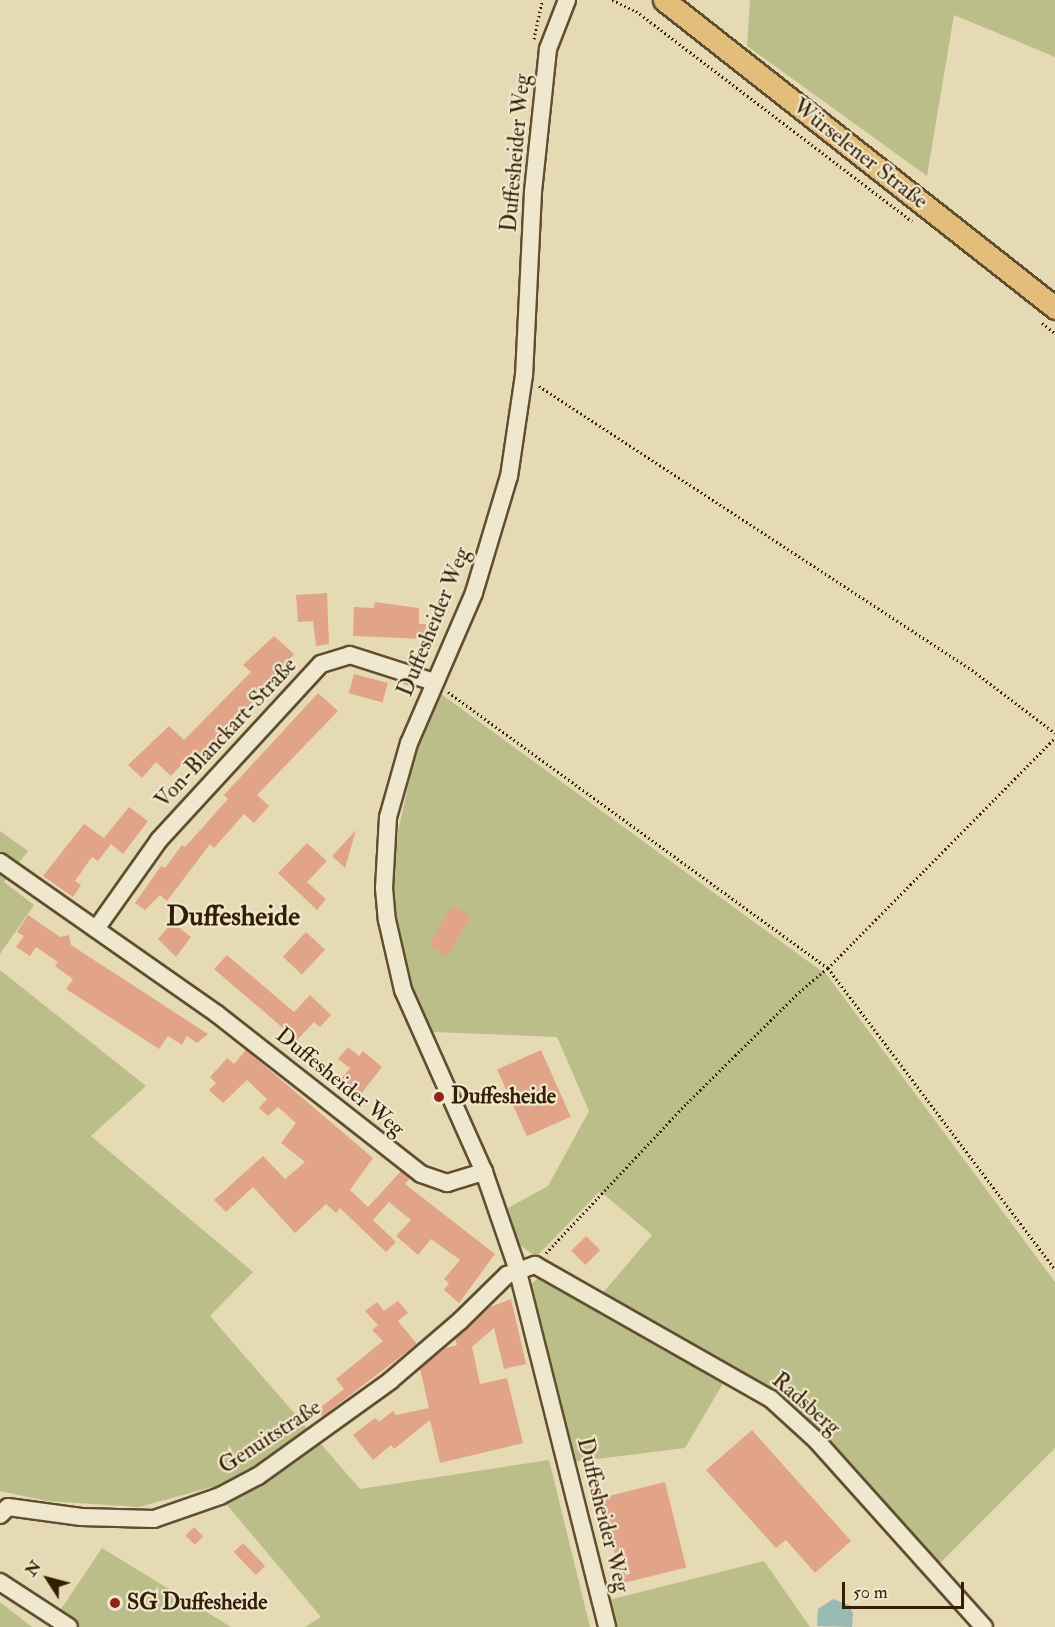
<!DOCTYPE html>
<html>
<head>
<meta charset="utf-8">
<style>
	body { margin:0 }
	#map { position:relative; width:1055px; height:1627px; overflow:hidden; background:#e6dab4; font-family:"IM FELL Double Pica",serif }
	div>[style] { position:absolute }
	.green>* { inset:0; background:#bbbe89 }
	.water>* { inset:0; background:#97bab4 }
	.building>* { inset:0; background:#e2a488; transform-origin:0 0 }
	.path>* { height:3px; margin-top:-1.5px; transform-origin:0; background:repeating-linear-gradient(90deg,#351f04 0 1.5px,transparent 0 4.5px) }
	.roads { filter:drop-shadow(2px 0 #614e30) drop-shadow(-2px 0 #614e30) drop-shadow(0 2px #614e30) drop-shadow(0 -2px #614e30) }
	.minor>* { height:16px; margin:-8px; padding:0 8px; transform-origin:8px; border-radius:8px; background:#efe7ce }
	.major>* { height:21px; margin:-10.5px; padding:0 10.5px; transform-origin:10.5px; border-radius:10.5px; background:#e3bd7a }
	.dots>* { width:16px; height:16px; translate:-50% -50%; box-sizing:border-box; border:3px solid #efe7ce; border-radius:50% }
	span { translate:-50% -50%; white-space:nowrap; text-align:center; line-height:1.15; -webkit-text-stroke:4.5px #efe7ce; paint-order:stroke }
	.street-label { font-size:22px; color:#351f04 }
	.poi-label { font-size:22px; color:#351f04; font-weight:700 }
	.left { translate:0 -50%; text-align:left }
	.district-label { font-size:28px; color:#351f04; font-weight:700 }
	.north { position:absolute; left:18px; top:1549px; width:60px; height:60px; -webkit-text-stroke:4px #efe7ce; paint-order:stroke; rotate:306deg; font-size:16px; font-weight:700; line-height:24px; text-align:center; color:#351f04 }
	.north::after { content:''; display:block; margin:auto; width:21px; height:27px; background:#351f04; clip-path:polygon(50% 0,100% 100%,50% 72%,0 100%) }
	.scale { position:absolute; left:842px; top:1582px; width:122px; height:27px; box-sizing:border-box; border:3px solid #351f04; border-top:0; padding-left:8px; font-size:18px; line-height:21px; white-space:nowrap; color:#351f04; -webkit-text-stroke:4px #efe7ce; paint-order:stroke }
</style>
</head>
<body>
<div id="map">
	<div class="green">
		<i style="clip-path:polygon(750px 0,1055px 0,1055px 57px,954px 15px,927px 176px,747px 46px)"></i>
		<i style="clip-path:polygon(441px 694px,827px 975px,1055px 1282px,1055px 1448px,938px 1565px,824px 1435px,776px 1393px,602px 1294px,652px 1235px,600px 1191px,536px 1257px,519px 1244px,508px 1208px,548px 1186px,589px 1111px,557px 1037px,432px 1032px,414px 993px,395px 917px,393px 854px,417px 746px)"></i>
		<i style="clip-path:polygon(0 831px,28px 851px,4px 882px,34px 905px,0 954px)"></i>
		<i style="clip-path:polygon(0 970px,146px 1086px,91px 1136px,253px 1272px,210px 1316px,360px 1489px,549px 1460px,590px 1627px,305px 1627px,321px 1617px,212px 1487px,139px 1507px,47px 1501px,0 1491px)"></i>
		<i style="clip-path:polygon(541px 1276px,725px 1380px,685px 1448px,573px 1462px,531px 1284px)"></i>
		<i style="clip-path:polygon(102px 1548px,231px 1627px,49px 1627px)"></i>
		<i style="clip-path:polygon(764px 1561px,810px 1627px,615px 1627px,609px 1600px)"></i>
		<i style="clip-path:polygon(0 1602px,32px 1627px,0 1627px)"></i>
	</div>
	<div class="water">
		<i style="clip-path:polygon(833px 1599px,849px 1605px,853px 1613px,852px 1627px,817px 1626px,818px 1609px)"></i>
	</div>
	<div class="building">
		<i style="clip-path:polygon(327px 593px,329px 644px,316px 646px,313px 621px,298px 622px,296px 595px)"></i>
		<i style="clip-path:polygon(375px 602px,419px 608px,419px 624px,426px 624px,425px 639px,353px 636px,354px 607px,374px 608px)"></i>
		<i style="clip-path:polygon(274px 636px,294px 654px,204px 758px,195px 750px,171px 776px,156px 762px,142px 778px,128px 765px,169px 726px,184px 740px,251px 672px,243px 665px)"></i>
		<i style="left:354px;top:674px;width:35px;height:20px;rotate:15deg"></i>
		<i style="clip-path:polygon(318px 693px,338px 711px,257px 795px,269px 806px,254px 823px,244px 814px,214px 848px,210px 844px,167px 901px,160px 895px,145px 910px,135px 903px,161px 866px,165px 868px,182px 845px,185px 847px,228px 799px,224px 795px)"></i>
		<i style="clip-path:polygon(129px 807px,148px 821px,123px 854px,111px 844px,98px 861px,92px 857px,75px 881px,81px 885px,73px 897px,43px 876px,84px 824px,108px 841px,104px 838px)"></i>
		<i style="clip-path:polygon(356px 830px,345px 868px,332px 856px)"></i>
		<i style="clip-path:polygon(307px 843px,327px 861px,307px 882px,326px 899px,317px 910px,278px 873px)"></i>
		<i style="left:452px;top:905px;width:22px;height:47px;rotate:30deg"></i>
		<i style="clip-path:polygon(28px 915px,60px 937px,69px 935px,71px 945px,208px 1034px,197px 1043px,187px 1036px,182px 1045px,168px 1036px,159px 1049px,66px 989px,73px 979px,55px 966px,58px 962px,36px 947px,30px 956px,16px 947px,24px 936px,17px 932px)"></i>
		<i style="clip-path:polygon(172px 922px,191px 937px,176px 957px,158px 939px)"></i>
		<i style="left:306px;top:932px;width:26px;height:34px;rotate:43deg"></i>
		<i style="clip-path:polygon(227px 955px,294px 1012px,310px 995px,331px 1015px,320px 1027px,314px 1022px,297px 1040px,214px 969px)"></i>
		<i style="clip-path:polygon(348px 1047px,359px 1056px,363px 1051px,382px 1067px,360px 1095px,341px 1079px,350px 1068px,338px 1059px)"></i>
		<i style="clip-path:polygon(246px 1050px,373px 1158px,350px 1190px,368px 1207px,401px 1171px,410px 1178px,405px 1184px,495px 1254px,459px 1303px,444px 1290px,449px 1283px,444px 1279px,460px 1260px,431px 1239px,418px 1255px,396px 1236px,411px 1220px,389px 1202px,373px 1220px,396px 1242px,386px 1252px,340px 1208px,336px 1213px,326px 1204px,295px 1233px,253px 1187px,226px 1212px,214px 1200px,263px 1156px,285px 1179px,305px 1162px,281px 1143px,296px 1123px,278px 1107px,268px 1116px,259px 1108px,267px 1099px,247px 1080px,223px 1103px,209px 1090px,216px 1083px,210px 1077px,220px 1066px,227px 1058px,234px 1064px)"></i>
		<i style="left:541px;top:1050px;width:73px;height:48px;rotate:66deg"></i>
		<i style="left:586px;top:1236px;width:20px;height:21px;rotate:45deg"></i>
		<i style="clip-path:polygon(511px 1299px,526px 1364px,504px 1369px,494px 1328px,472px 1347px,480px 1384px,507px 1378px,523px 1443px,440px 1463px,430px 1420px,394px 1449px,391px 1445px,373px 1460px,353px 1435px,375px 1418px,379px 1422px,393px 1411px,396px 1415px,429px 1408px,420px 1369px,445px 1348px,457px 1345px,455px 1339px,490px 1307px)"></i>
		<i style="clip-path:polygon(398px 1301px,408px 1313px,398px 1321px,417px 1344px,323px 1416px,316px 1411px,344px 1389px,336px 1379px,383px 1341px,372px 1330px,378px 1325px,365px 1311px,377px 1302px,384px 1311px)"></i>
		<i style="clip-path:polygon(752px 1430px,851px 1541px,815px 1573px,786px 1540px,776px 1548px,706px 1470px)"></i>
		<i style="left:665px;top:1482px;width:88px;height:66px;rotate:76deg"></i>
		<i style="left:194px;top:1527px;width:13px;height:12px;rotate:45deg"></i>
		<i style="left:243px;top:1543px;width:32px;height:13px;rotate:46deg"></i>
	</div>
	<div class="path">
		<i style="left:612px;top:0;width:26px;rotate:25deg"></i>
		<i style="left:636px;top:11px;width:347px;rotate:37.3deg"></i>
		<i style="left:534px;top:39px;width:40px;rotate:-78deg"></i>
		<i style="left:1042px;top:323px;width:16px;rotate:38deg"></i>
		<i style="left:539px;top:386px;width:518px;rotate:33.26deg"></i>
		<i style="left:972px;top:670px;width:104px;rotate:37.2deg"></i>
		<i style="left:448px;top:692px;width:470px;rotate:36deg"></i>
		<i style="left:828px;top:968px;width:377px;rotate:53deg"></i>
		<i style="left:546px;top:1253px;width:206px;rotate:-46.8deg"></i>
		<i style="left:687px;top:1103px;width:158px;rotate:-44.7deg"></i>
		<i style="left:799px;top:992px;width:38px;rotate:-40deg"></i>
		<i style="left:828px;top:968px;width:323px;rotate:-45.4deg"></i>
	</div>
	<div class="roads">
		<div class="minor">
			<i style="left:567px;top:0;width:53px;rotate:111.2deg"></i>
			<i style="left:548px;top:49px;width:144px;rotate:96deg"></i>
			<i style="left:533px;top:192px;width:183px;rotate:92.8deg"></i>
			<i style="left:524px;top:375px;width:102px;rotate:98.4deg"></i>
			<i style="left:509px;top:476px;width:122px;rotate:106.7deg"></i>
			<i style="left:474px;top:593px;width:163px;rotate:113.4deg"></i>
			<i style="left:409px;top:743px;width:77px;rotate:105.8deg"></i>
			<i style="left:388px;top:817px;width:71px;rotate:93.2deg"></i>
			<i style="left:384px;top:888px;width:32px;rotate:85deg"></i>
			<i style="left:387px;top:920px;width:72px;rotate:77.1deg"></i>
			<i style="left:403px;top:990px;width:199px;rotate:66deg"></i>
			<i style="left:484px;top:1172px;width:102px;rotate:71deg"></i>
			<i style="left:517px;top:1268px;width:370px;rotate:75.9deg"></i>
			<i style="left:0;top:862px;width:265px;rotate:35deg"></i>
			<i style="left:217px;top:1014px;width:259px;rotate:38.1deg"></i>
			<i style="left:421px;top:1174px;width:28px;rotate:19deg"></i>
			<i style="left:447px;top:1183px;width:39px;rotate:-17deg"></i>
			<i style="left:96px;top:929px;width:109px;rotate:-54.7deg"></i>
			<i style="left:159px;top:840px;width:239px;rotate:-47.4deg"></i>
			<i style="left:321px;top:664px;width:30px;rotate:-17deg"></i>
			<i style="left:350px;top:655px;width:88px;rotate:17.8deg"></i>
			<i style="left:0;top:1515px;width:11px;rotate:-45deg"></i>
			<i style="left:8px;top:1507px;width:74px;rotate:7.8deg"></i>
			<i style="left:81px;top:1517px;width:73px;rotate:1.6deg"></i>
			<i style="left:154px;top:1519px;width:70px;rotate:-19.2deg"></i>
			<i style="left:220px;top:1496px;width:43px;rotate:-27.8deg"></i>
			<i style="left:258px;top:1476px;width:163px;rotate:-35.7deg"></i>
			<i style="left:390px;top:1381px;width:92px;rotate:-40.6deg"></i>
			<i style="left:460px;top:1321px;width:66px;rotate:-44.4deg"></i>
			<i style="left:507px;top:1275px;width:30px;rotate:-20deg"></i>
			<i style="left:535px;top:1265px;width:271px;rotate:29.6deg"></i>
			<i style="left:771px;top:1399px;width:62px;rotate:42.4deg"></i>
			<i style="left:817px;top:1441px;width:250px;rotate:48.1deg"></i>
			<i style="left:0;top:1582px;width:82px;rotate:33.1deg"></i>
		</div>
		<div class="major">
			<i style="left:664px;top:0;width:498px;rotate:38.2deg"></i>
		</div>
	</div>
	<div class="dots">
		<i style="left:439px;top:1097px;background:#8f2418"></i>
		<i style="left:115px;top:1603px;background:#8f2418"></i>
	</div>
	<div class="street-label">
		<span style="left:516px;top:153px;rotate:-85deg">Duffesheider Weg</span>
		<span style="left:860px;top:154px;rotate:38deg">Würselener Straße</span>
		<span style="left:434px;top:622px;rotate:-68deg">Duffesheider Weg</span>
		<span style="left:226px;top:733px;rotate:-47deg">Von-Blanckart-Straße</span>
		<span style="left:340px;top:1082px;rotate:39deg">Duffesheider Weg</span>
		<span style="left:806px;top:1404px;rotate:41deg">Radsberg</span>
		<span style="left:270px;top:1437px;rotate:-33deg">Genuitstraße</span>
		<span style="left:603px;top:1515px;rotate:76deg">Duffesheider Weg</span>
	</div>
	<div class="poi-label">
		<span class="left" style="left:451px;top:1097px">Duffesheide</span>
		<span class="left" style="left:127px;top:1603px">SG Duffesheide</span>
	</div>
	<div class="district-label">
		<span style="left:233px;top:917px">Duffesheide</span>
	</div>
	<div class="north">N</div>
	<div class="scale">50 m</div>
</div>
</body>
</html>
